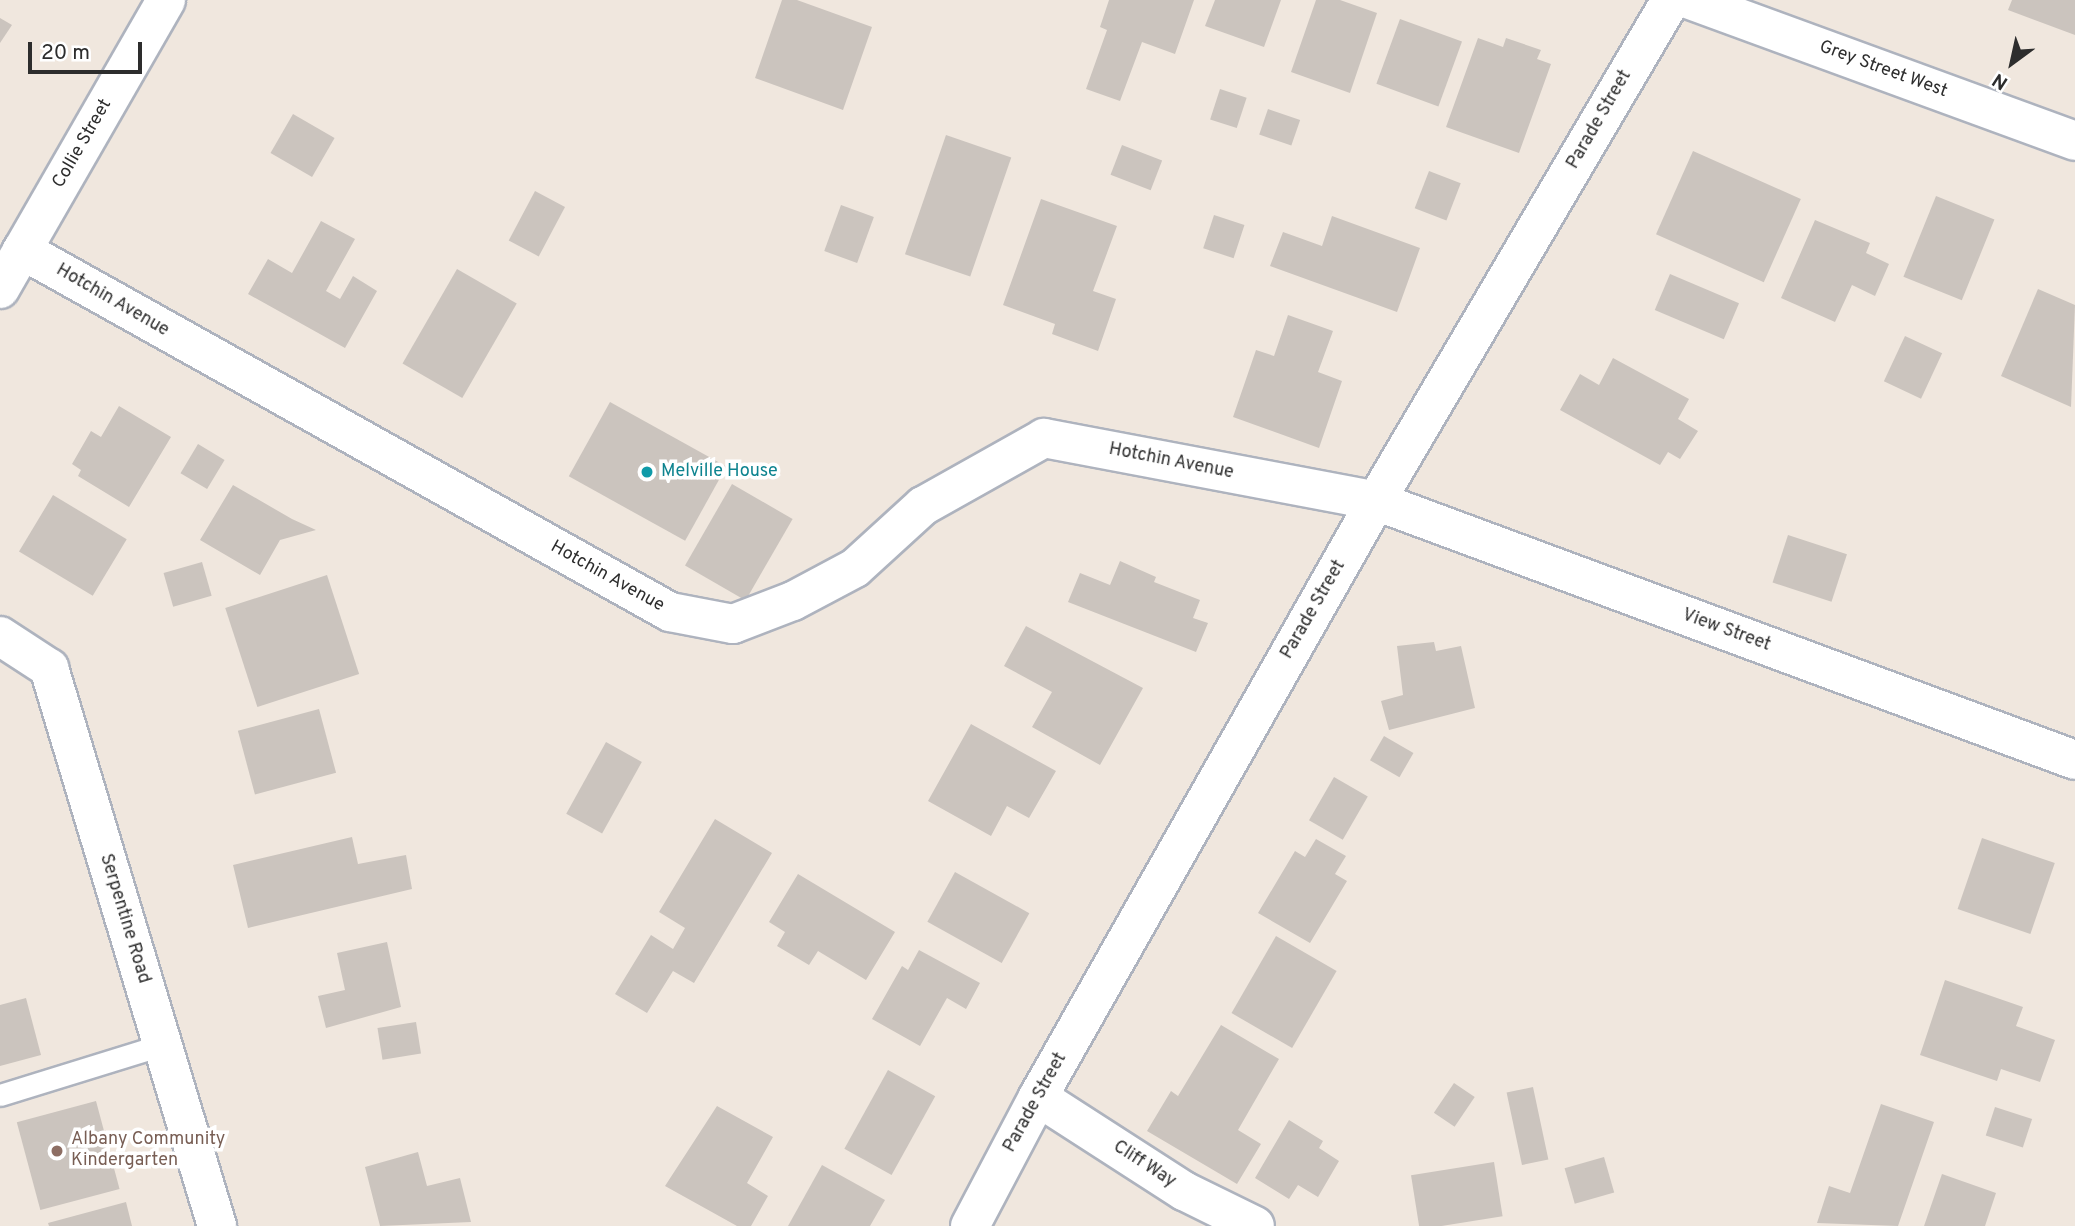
<!DOCTYPE html>
<html>
<head>
<meta charset="utf-8">
<style>
	body { margin:0 }
	#map { position:relative; width:2075px; height:1226px; overflow:hidden; background:#f0e7de; font-family:Overpass,sans-serif }
	div>[style] { position:absolute }
	.building>* { inset:0; background:#cbc4be; transform-origin:0 0 }
	.roads { filter:drop-shadow(2px 0 #aeb3be) drop-shadow(-2px 0 #aeb3be) drop-shadow(0 2px #aeb3be) drop-shadow(0 -2px #aeb3be) }
	.lane>* { height:21px; margin:-10.5px; padding:0 10.5px; transform-origin:10.5px; border-radius:10.5px; background:#fff }
	.street>* { height:38px; margin:-19px; padding:0 19px; transform-origin:19px; border-radius:19px; background:#fff }
	.secondary>* { height:38px; margin:-19px; padding:0 19px; transform-origin:19px; border-radius:19px; background:#fff }
	.dots>* { width:19px; height:19px; translate:-50% -50%; box-sizing:border-box; border:4px solid #fff; border-radius:50% }
	span { translate:-50% -50%; white-space:nowrap; text-align:center; line-height:1.15; -webkit-text-stroke:7px #fff; paint-order:stroke }
	.street-label { font-size:18px; color:#2d2d2d }
	.culture-label { font-size:18px; color:#0d838f }
	.left { translate:0 -50%; text-align:left }
	.education-label { font-size:18px; color:#785e54 }
	.north { position:absolute; left:1977px; top:28px; width:70px; height:70px; -webkit-text-stroke:5px #fff; paint-order:stroke; rotate:213deg; font-size:19px; font-weight:700; line-height:28px; text-align:center; color:#2d2d2d }
	.north::after { content:''; display:block; margin:auto; width:24px; height:32px; background:#2d2d2d; clip-path:polygon(50% 0,100% 100%,50% 72%,0 100%) }
	.scale { position:absolute; left:28px; top:42px; width:114px; height:32px; box-sizing:border-box; border:4px solid #2d2d2d; border-top:0; padding-left:9px; font-size:21px; line-height:24px; white-space:nowrap; color:#2d2d2d; -webkit-text-stroke:5px #fff; paint-order:stroke }
</style>
</head>
<body>
<div id="map">
	<div class="building">
		<i style="clip-path:polygon(782px 0,797px 0,872px 27px,843px 110px,755px 78px)"></i>
		<i style="clip-path:polygon(1109px 0,1194px 0,1175px 54px,1142px 42px,1120px 101px,1086px 89px,1107px 30px,1100px 27px)"></i>
		<i style="clip-path:polygon(1215px 0,1281px 0,1264px 47px,1205px 26px)"></i>
		<i style="clip-path:polygon(1316px 0,1340px 0,1377px 13px,1350px 93px,1291px 72px)"></i>
		<i style="clip-path:polygon(2012px 0,2075px 0,2075px 35px,2008px 10px)"></i>
		<i style="clip-path:polygon(0 18px,12px 25px,0 43px)"></i>
		<i style="left:1400px;top:19px;width:66px;height:69px;rotate:20deg"></i>
		<i style="clip-path:polygon(1478px 38px,1503px 47px,1506px 38px,1541px 50px,1537px 59px,1551px 64px,1519px 153px,1446px 127px)"></i>
		<i style="left:1220px;top:89px;width:28px;height:32px;rotate:18deg"></i>
		<i style="left:1268px;top:109px;width:34px;height:27px;rotate:19deg"></i>
		<i style="left:293px;top:114px;width:48px;height:45px;rotate:30deg"></i>
		<i style="left:946px;top:135px;width:69px;height:126px;rotate:19deg"></i>
		<i style="left:1122px;top:145px;width:43px;height:32px;rotate:21deg"></i>
		<i style="left:1693px;top:151px;width:118px;height:91px;rotate:24deg"></i>
		<i style="left:1429px;top:171px;width:34px;height:40px;rotate:21deg"></i>
		<i style="left:535px;top:191px;width:34px;height:56px;rotate:28deg"></i>
		<i style="left:1936px;top:196px;width:63px;height:87px;rotate:22deg"></i>
		<i style="clip-path:polygon(1041px 199px,1117px 226px,1093px 291px,1116px 299px,1098px 351px,1052px 334px,1055px 324px,1003px 305px)"></i>
		<i style="left:841px;top:205px;width:35px;height:49px;rotate:20deg"></i>
		<i style="left:1214px;top:215px;width:32px;height:35px;rotate:18deg"></i>
		<i style="clip-path:polygon(1332px 216px,1420px 248px,1397px 312px,1270px 266px,1283px 232px,1322px 246px)"></i>
		<i style="clip-path:polygon(1815px 220px,1870px 243px,1866px 253px,1889px 264px,1875px 296px,1852px 285px,1835px 322px,1781px 298px)"></i>
		<i style="clip-path:polygon(321px 221px,355px 239px,326px 291px,340px 299px,353px 276px,377px 291px,345px 348px,248px 294px,268px 259px,292px 273px)"></i>
		<i style="left:457px;top:269px;width:69px;height:109px;rotate:30deg"></i>
		<i style="left:1670px;top:274px;width:75px;height:39px;rotate:23deg"></i>
		<i style="clip-path:polygon(2038px 289px,2075px 305px,2071px 407px,2001px 376px)"></i>
		<i style="clip-path:polygon(1288px 315px,1333px 331px,1318px 372px,1342px 381px,1319px 448px,1233px 417px,1256px 350px,1274px 356px)"></i>
		<i style="left:1905px;top:336px;width:41px;height:50px;rotate:25deg"></i>
		<i style="clip-path:polygon(1613px 358px,1689px 399px,1678px 419px,1698px 431px,1680px 459px,1668px 452px,1660px 465px,1560px 410px,1580px 374px,1599px 385px)"></i>
		<i style="left:610px;top:402px;width:133px;height:85px;rotate:29deg"></i>
		<i style="clip-path:polygon(119px 406px,171px 437px,129px 507px,78px 476px,81px 470px,72px 464px,91px 431px,101px 437px)"></i>
		<i style="left:198px;top:444px;width:31px;height:34px;rotate:31deg"></i>
		<i style="left:732px;top:484px;width:70px;height:94px;rotate:30deg"></i>
		<i style="clip-path:polygon(233px 485px,292px 519px,316px 530px,280px 540px,260px 575px,200px 540px)"></i>
		<i style="left:53px;top:495px;width:86px;height:66px;rotate:31deg"></i>
		<i style="left:1788px;top:535px;width:62px;height:50px;rotate:18deg"></i>
		<i style="clip-path:polygon(1120px 561px,1156px 577px,1154px 582px,1200px 600px,1193px 618px,1208px 623px,1196px 652px,1068px 602px,1080px 573px,1110px 585px)"></i>
		<i style="left:202px;top:562px;width:35px;height:40px;rotate:74deg"></i>
		<i style="left:327px;top:575px;width:104px;height:107px;rotate:72deg"></i>
		<i style="clip-path:polygon(1026px 626px,1143px 688px,1100px 765px,1032px 727px,1052px 692px,1004px 666px)"></i>
		<i style="clip-path:polygon(1434px 642px,1436px 651px,1461px 646px,1475px 708px,1389px 730px,1381px 701px,1403px 695px,1397px 646px)"></i>
		<i style="left:319px;top:709px;width:66px;height:84px;rotate:75deg"></i>
		<i style="clip-path:polygon(971px 724px,1056px 771px,1029px 818px,1007px 806px,991px 836px,928px 801px)"></i>
		<i style="left:1384px;top:736px;width:34px;height:28px;rotate:30deg"></i>
		<i style="left:606px;top:742px;width:41px;height:82px;rotate:29deg"></i>
		<i style="left:1334px;top:777px;width:39px;height:50px;rotate:30deg"></i>
		<i style="clip-path:polygon(715px 819px,772px 853px,694px 983px,673px 971px,647px 1013px,615px 994px,651px 935px,673px 949px,685px 928px,659px 912px)"></i>
		<i style="clip-path:polygon(352px 837px,358px 864px,406px 855px,412px 889px,248px 928px,233px 865px)"></i>
		<i style="left:1982px;top:838px;width:77px;height:75px;rotate:19deg"></i>
		<i style="clip-path:polygon(1316px 839px,1346px 856px,1335px 874px,1347px 881px,1310px 943px,1258px 913px,1295px 851px,1305px 857px)"></i>
		<i style="left:955px;top:872px;width:85px;height:57px;rotate:29deg"></i>
		<i style="clip-path:polygon(798px 874px,895px 932px,866px 980px,818px 951px,809px 965px,777px 946px,785px 932px,769px 922px)"></i>
		<i style="left:1276px;top:936px;width:70px;height:89px;rotate:30deg"></i>
		<i style="clip-path:polygon(387px 942px,401px 1007px,326px 1028px,318px 996px,345px 990px,337px 953px)"></i>
		<i style="clip-path:polygon(919px 950px,980px 983px,966px 1009px,947px 998px,920px 1046px,872px 1019px,902px 966px,908px 970px)"></i>
		<i style="clip-path:polygon(1945px 980px,2023px 1007px,2016px 1026px,2055px 1040px,2040px 1082px,2001px 1069px,1997px 1081px,1920px 1055px)"></i>
		<i style="clip-path:polygon(26px 998px,41px 1055px,0 1066px,0 1005px)"></i>
		<i style="left:416px;top:1022px;width:32px;height:39px;rotate:81deg"></i>
		<i style="clip-path:polygon(1221px 1025px,1279px 1059px,1238px 1130px,1261px 1144px,1237px 1184px,1147px 1131px,1171px 1091px,1178px 1096px)"></i>
		<i style="left:888px;top:1070px;width:54px;height:90px;rotate:29deg"></i>
		<i style="left:1454px;top:1083px;width:25px;height:36px;rotate:34deg"></i>
		<i style="left:1533px;top:1087px;width:74px;height:27px;rotate:78deg"></i>
		<i style="left:96px;top:1101px;width:91px;height:82px;rotate:75deg"></i>
		<i style="clip-path:polygon(1881px 1104px,1934px 1122px,1898px 1226px,1817px 1223px,1829px 1186px,1850px 1193px)"></i>
		<i style="clip-path:polygon(717px 1106px,773px 1137px,747px 1183px,768px 1196px,751px 1226px,737px 1226px,665px 1186px)"></i>
		<i style="left:1995px;top:1107px;width:39px;height:30px;rotate:18deg"></i>
		<i style="clip-path:polygon(1289px 1120px,1323px 1141px,1319px 1148px,1339px 1161px,1318px 1197px,1298px 1185px,1289px 1199px,1255px 1178px)"></i>
		<i style="clip-path:polygon(418px 1152px,427px 1186px,460px 1178px,471px 1222px,380px 1226px,365px 1167px)"></i>
		<i style="left:1604px;top:1157px;width:37px;height:41px;rotate:74deg"></i>
		<i style="left:1494px;top:1162px;width:55px;height:84px;rotate:81deg"></i>
		<i style="clip-path:polygon(822px 1165px,885px 1200px,870px 1226px,788px 1226px)"></i>
		<i style="clip-path:polygon(1942px 1174px,1996px 1193px,1985px 1226px,1924px 1226px)"></i>
		<i style="clip-path:polygon(126px 1202px,132px 1226px,49px 1226px,48px 1223px)"></i>
	</div>
	<div class="roads">
		<div class="lane">
			<i style="left:0;top:1095px;width:170px;rotate:-17.2deg"></i>
		</div>
		<div class="street">
			<i style="left:1690px;top:0;width:410px;rotate:20.1deg"></i>
			<i style="left:22px;top:250px;width:742px;rotate:29.19deg"></i>
			<i style="left:670px;top:612px;width:64px;rotate:10.8deg"></i>
			<i style="left:733px;top:624px;width:64px;rotate:-21deg"></i>
			<i style="left:793px;top:601px;width:70px;rotate:-28deg"></i>
			<i style="left:855px;top:568px;width:92px;rotate:-42.4deg"></i>
			<i style="left:923px;top:506px;width:139px;rotate:-29.3deg"></i>
			<i style="left:1044px;top:438px;width:338px;rotate:10.7deg"></i>
			<i style="left:1376px;top:501px;width:745px;rotate:20.33deg"></i>
			<i style="left:0;top:289px;width:333px;rotate:-60.1deg"></i>
			<i style="left:1038px;top:1097px;width:174px;rotate:32.8deg"></i>
			<i style="left:1184px;top:1191px;width:79px;rotate:26.2deg"></i>
			<i style="left:970px;top:1226px;width:146px;rotate:-62.2deg"></i>
			<i style="left:1038px;top:1097px;width:685px;rotate:-60.44deg"></i>
			<i style="left:1376px;top:501px;width:581px;rotate:-59.51deg"></i>
		</div>
		<div class="secondary">
			<i style="left:0;top:636px;width:59px;rotate:33.1deg"></i>
			<i style="left:49px;top:668px;width:583px;rotate:73.24deg"></i>
		</div>
	</div>
	<div class="dots">
		<i style="left:647px;top:472px;background:#0f9aa8"></i>
		<i style="left:57px;top:1151px;background:#8d6e63"></i>
	</div>
	<div class="street-label">
		<span style="left:1883px;top:70px;rotate:20deg">Grey Street West</span>
		<span style="left:1600px;top:120px;rotate:-60deg">Parade Street</span>
		<span style="left:83px;top:144px;rotate:-60deg">Collie Street</span>
		<span style="left:112px;top:301px;rotate:30deg">Hotchin Avenue</span>
		<span style="left:1171px;top:462px;rotate:11deg">Hotchin Avenue</span>
		<span style="left:607px;top:577px;rotate:29deg">Hotchin Avenue</span>
		<span style="left:1314px;top:610px;rotate:-60deg">Parade Street</span>
		<span style="left:1726px;top:631px;rotate:20deg">View Street</span>
		<span style="left:124px;top:919px;rotate:73deg">Serpentine Road</span>
		<span style="left:1036px;top:1103px;rotate:-61deg">Parade Street</span>
		<span style="left:1144px;top:1165px;rotate:33deg">Cliff Way</span>
	</div>
	<div class="culture-label">
		<span class="left" style="left:661px;top:472px">Melville House</span>
	</div>
	<div class="education-label">
		<span class="left" style="left:71px;top:1151px">Albany Community<br>Kindergarten</span>
	</div>
	<div class="north">N</div>
	<div class="scale">20 m</div>
</div>
</body>
</html>
